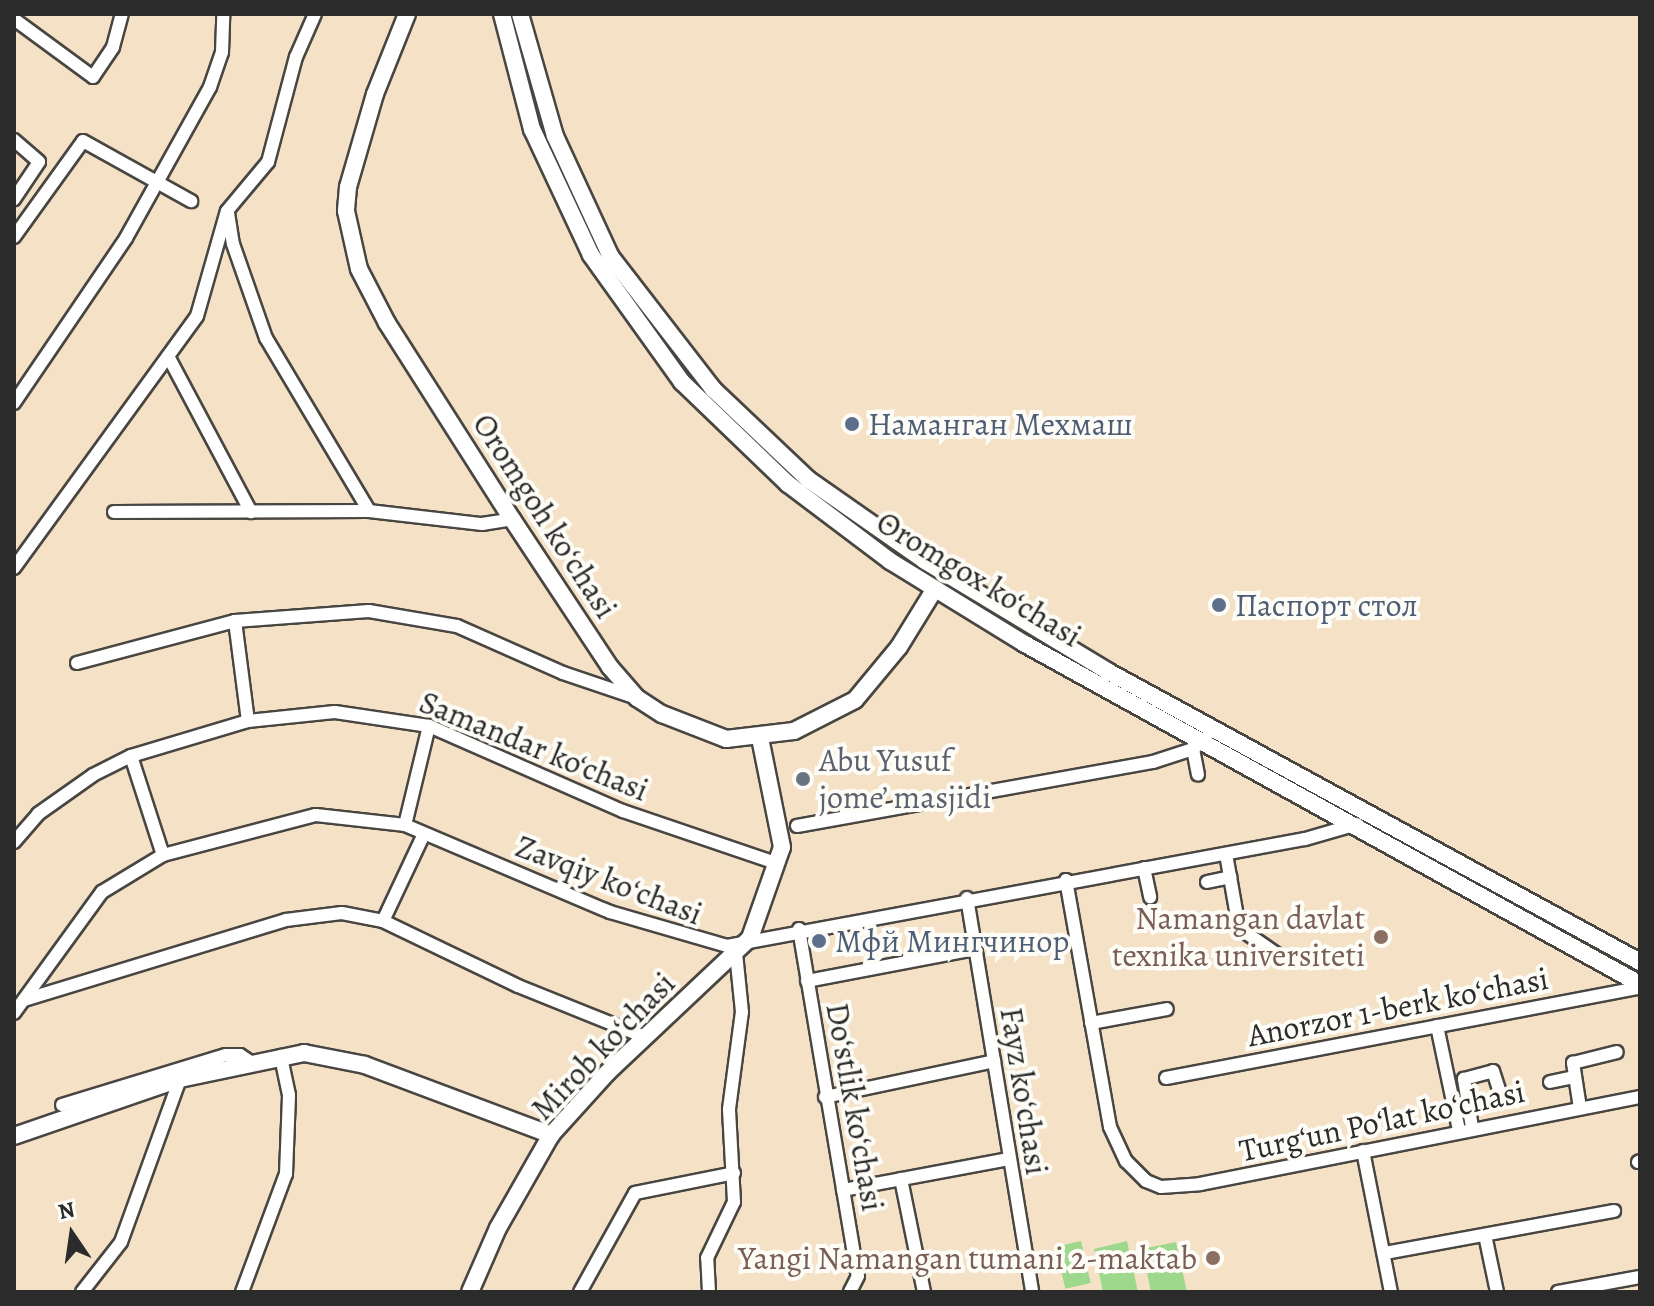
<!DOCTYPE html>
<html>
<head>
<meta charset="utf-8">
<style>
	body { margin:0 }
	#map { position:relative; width:1654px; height:1306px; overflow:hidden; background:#f4e1c6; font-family:Alegreya,serif }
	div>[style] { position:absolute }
	.green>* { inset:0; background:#9ed88c; transform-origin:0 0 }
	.roads { filter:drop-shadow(2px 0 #494642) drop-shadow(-2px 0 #494642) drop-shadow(0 2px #494642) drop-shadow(0 -2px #494642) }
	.street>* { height:12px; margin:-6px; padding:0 6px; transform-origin:6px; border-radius:6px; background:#fff }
	.secondary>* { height:16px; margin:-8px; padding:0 8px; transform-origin:8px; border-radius:8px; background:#fff }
	.dots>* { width:22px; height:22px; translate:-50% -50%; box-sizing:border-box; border:4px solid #fdfcf7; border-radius:50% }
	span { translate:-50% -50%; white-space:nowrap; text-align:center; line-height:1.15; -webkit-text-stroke:8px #fdfcf7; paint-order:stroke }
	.service-label { font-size:32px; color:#4e5e75 }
	.left { translate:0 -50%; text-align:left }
	.street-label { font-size:32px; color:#2b2b2b }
	.worship-label { font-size:32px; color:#5b616d }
	.education-label { font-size:32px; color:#785e54 }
	.right { translate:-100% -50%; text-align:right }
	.frame { position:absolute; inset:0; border:16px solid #2b2b2b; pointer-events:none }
	.north { position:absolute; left:32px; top:1194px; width:80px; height:80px; -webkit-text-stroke:6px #fdfcf7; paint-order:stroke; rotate:347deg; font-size:22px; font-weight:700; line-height:32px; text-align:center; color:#2b2b2b }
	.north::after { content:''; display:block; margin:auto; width:28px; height:36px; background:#2b2b2b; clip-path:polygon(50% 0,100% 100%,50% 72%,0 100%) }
</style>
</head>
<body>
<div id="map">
	<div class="green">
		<i style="left:1081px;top:1241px;width:43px;height:26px;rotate:77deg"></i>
		<i style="clip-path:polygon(1127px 1241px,1138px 1292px,1103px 1292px,1094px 1249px)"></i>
		<i style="clip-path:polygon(1176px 1242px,1187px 1292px,1151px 1292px,1142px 1249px)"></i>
	</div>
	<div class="roads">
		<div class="street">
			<i style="left:14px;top:19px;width:98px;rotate:36.3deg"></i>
			<i style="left:93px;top:77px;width:36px;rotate:-56deg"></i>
			<i style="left:113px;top:47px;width:34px;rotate:-75deg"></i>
			<i style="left:14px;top:140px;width:33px;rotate:41deg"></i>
			<i style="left:39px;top:162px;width:45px;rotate:124deg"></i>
			<i style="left:228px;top:213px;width:31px;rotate:81deg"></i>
			<i style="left:233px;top:244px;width:100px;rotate:70.7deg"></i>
			<i style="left:266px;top:338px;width:201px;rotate:59.2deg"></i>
			<i style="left:14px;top:237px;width:118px;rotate:-54.3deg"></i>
			<i style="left:83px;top:141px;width:124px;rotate:29.1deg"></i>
			<i style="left:168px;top:356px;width:177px;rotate:62deg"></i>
			<i style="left:14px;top:403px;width:199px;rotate:-55.8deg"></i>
			<i style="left:126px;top:238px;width:173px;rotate:-60.9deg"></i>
			<i style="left:210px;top:87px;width:37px;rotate:-71deg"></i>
			<i style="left:222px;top:52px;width:38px;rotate:-88deg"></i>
			<i style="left:114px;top:512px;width:255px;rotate:-0.2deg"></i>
			<i style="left:369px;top:511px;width:114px;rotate:6.6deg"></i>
			<i style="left:482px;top:524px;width:30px;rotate:-9deg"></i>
			<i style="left:14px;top:568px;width:311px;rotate:-54deg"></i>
			<i style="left:197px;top:316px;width:109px;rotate:-74.1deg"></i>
			<i style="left:227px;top:211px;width:64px;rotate:-50.1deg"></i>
			<i style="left:268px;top:162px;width:109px;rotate:-75.1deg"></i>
			<i style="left:296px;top:57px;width:47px;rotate:-66.2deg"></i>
			<i style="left:235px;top:621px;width:101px;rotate:82.6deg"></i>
			<i style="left:77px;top:663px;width:163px;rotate:-14.9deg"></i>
			<i style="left:235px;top:621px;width:134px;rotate:-4.3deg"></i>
			<i style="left:369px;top:611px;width:89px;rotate:9.7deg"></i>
			<i style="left:457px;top:626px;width:116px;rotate:23.9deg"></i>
			<i style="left:563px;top:673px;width:75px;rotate:18.7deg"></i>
			<i style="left:1193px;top:749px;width:26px;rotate:79deg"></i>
			<i style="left:131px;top:756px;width:104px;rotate:72.1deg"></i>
			<i style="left:405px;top:825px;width:102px;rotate:-76.4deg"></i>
			<i style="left:797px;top:826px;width:362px;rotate:-10.2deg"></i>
			<i style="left:1153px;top:762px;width:42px;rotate:-18deg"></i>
			<i style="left:1193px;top:749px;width:17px;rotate:-40deg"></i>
			<i style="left:14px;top:842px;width:37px;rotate:-49deg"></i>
			<i style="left:38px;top:814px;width:67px;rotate:-35.3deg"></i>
			<i style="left:93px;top:775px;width:42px;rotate:-26.6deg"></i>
			<i style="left:131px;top:756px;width:122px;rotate:-16.7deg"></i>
			<i style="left:248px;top:721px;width:87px;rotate:-5.9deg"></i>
			<i style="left:335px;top:712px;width:95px;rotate:8.5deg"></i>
			<i style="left:429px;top:726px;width:212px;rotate:23.7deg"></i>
			<i style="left:623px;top:811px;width:162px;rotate:18.8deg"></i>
			<i style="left:1226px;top:854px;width:75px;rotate:80deg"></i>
			<i style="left:1239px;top:928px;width:47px;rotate:34.7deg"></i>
			<i style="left:1144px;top:868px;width:30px;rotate:78deg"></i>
			<i style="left:1066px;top:880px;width:251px;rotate:79.9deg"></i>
			<i style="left:1110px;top:1127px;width:38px;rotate:65deg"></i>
			<i style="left:1126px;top:1161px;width:28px;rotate:45deg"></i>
			<i style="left:1146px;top:1181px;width:16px;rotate:22deg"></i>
			<i style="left:1161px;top:1187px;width:39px;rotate:-4deg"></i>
			<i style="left:1200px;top:1184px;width:449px;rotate:-11.2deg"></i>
			<i style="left:1207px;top:882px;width:24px;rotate:-12deg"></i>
			<i style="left:967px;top:898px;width:399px;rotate:80.6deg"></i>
			<i style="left:383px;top:921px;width:96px;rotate:-64.8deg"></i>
			<i style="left:799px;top:929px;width:352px;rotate:80.4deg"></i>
			<i style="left:858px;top:1276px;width:18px;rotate:117deg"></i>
			<i style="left:807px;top:981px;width:171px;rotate:-10.8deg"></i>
			<i style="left:24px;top:1000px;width:274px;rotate:-17deg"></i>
			<i style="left:286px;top:920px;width:56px;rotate:-7.1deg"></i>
			<i style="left:342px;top:913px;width:42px;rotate:11deg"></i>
			<i style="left:383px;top:921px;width:150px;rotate:25.7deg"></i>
			<i style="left:518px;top:986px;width:137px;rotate:21.9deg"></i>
			<i style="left:14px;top:1013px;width:150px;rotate:-54deg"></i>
			<i style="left:102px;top:892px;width:71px;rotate:-31.2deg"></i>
			<i style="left:163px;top:855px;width:158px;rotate:-14.7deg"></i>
			<i style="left:316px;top:815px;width:90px;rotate:6.4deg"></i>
			<i style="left:405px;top:825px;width:223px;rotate:23deg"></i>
			<i style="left:610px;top:912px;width:122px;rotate:16.2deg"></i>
			<i style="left:727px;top:946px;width:588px;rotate:-10.49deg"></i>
			<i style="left:1305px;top:839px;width:54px;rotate:-16.1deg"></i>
			<i style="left:1091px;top:1023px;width:77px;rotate:-10.4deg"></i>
			<i style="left:1437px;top:1026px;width:106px;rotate:78.1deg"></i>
			<i style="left:1166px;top:1078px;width:482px;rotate:-10.8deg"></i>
			<i style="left:1550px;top:1082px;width:24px;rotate:-12deg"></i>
			<i style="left:825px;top:1097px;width:173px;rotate:-12deg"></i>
			<i style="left:62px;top:1105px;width:171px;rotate:-17deg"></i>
			<i style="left:226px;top:1055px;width:14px"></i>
			<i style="left:240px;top:1055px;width:14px;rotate:34deg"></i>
			<i style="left:1580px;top:1108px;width:46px;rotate:-98.8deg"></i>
			<i style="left:1573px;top:1063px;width:45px;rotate:-14deg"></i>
			<i style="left:1472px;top:1127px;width:49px;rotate:-99.5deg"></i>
			<i style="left:1464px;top:1079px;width:30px;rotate:-15deg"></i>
			<i style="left:1493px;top:1071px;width:20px;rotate:72deg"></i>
			<i style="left:1363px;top:1151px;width:144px;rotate:78.8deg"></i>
			<i style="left:1638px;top:1162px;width:2px;rotate:-27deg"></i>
			<i style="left:901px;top:1179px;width:115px;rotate:78.5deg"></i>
			<i style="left:843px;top:1190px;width:168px;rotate:-10.6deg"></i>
			<i style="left:1485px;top:1235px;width:58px;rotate:78.1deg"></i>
			<i style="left:1385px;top:1253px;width:233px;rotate:-10.4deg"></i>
			<i style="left:82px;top:1292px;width:63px;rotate:-52deg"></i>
			<i style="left:121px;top:1242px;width:173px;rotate:-70.1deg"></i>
			<i style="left:242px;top:1292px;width:126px;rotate:-69.6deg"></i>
			<i style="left:286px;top:1174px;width:79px;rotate:-87.8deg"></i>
			<i style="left:289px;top:1095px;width:40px;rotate:-102deg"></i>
			<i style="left:580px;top:1292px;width:113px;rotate:-60.9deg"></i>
			<i style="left:635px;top:1193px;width:101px;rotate:-11.4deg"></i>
			<i style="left:709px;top:1292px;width:34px;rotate:-93deg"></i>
			<i style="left:707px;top:1258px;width:62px;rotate:-64.3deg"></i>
			<i style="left:734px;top:1202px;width:93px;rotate:-93.1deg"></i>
			<i style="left:729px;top:1109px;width:98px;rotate:-82.4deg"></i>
			<i style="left:742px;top:1012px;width:59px;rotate:-95.8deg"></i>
			<i style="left:1558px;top:1292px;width:83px;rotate:-10.4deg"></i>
		</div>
		<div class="secondary">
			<i style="left:407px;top:14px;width:86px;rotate:111.8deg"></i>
			<i style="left:375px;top:94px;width:97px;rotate:106.2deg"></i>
			<i style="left:348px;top:187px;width:24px;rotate:95deg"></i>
			<i style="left:346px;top:211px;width:59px;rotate:77.4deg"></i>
			<i style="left:359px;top:269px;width:61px;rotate:62.6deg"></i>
			<i style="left:387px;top:323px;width:232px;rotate:57.5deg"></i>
			<i style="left:512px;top:519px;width:178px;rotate:56.5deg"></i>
			<i style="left:610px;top:667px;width:41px;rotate:48.9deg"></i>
			<i style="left:637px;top:698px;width:30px;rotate:33deg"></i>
			<i style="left:662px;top:714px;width:69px;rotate:21.3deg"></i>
			<i style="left:726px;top:739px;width:68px;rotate:-6.7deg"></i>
			<i style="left:794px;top:731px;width:68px;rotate:-26.9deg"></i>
			<i style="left:855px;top:700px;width:69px;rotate:-50.3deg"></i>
			<i style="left:899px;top:647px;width:67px;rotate:-58.4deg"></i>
			<i style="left:502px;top:14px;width:119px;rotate:75.4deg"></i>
			<i style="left:532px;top:129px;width:139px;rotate:64.9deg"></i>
			<i style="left:591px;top:255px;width:156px;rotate:54.4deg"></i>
			<i style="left:682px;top:382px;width:147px;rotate:43.9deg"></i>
			<i style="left:788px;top:484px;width:128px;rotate:37deg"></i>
			<i style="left:890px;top:561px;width:158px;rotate:31.6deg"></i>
			<i style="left:1025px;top:644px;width:703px;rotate:28.94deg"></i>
			<i style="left:520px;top:14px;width:127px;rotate:74deg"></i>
			<i style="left:555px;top:136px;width:133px;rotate:65.2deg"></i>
			<i style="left:611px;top:257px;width:167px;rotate:52.3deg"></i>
			<i style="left:713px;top:389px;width:132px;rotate:43.5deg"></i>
			<i style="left:809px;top:480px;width:141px;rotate:34.9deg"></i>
			<i style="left:925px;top:561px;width:213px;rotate:31.1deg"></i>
			<i style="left:1107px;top:671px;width:607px;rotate:28.63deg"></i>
			<i style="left:14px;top:1136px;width:176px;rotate:-19deg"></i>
			<i style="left:180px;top:1079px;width:127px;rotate:-11.8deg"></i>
			<i style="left:304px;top:1053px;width:62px;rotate:11.1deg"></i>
			<i style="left:365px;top:1065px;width:199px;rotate:20.6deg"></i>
			<i style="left:470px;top:1292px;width:70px;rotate:-66.4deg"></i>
			<i style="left:498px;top:1228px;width:107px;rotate:-60.3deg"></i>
			<i style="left:551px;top:1135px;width:85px;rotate:-47.9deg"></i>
			<i style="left:608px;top:1072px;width:195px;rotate:-43.3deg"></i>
			<i style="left:750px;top:938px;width:96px;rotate:-70.6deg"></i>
			<i style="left:782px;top:847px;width:111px;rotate:-101.4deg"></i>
		</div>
	</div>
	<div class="dots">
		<i style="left:852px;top:424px;background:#5c6f8a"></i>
		<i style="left:1219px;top:605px;background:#5c6f8a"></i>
		<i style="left:803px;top:779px;background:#6b7280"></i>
		<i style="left:1381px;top:937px;background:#8d6e63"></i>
		<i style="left:819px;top:941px;background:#5c6f8a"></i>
		<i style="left:1213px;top:1258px;background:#8d6e63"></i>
	</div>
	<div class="service-label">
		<span class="left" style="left:868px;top:424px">Наманган Мехмаш</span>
		<span class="left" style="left:1235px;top:605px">Паспорт стол</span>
		<span class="left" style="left:835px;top:941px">Мфй Мингчинор</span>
	</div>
	<div class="street-label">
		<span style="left:545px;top:516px;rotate:57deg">Oromgoh koʻchasi</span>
		<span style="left:979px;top:579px;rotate:31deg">Oromgox ko‘chasi</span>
		<span style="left:534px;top:746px;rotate:22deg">Samandar ko‘chasi</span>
		<span style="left:609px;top:880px;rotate:21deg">Zavqiy koʻchasi</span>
		<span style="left:1398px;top:1007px;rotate:-11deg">Anorzor 1-berk koʻchasi</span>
		<span style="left:603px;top:1046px;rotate:-46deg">Mirob koʻchasi</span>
		<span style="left:1024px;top:1091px;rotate:81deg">Fayz koʻchasi</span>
		<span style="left:855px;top:1107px;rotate:80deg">Doʻstlik koʻchasi</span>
		<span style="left:1382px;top:1121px;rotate:-12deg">Turgʻun Poʻlat koʻchasi</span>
	</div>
	<div class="worship-label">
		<span class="left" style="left:819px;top:779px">Abu Yusuf<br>jome’ masjidi</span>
	</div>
	<div class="education-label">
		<span class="right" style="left:1365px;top:937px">Namangan davlat<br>texnika universiteti</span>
		<span class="right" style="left:1197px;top:1258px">Yangi Namangan tumani 2-maktab</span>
	</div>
	<div class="frame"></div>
	<div class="north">N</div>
</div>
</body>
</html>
